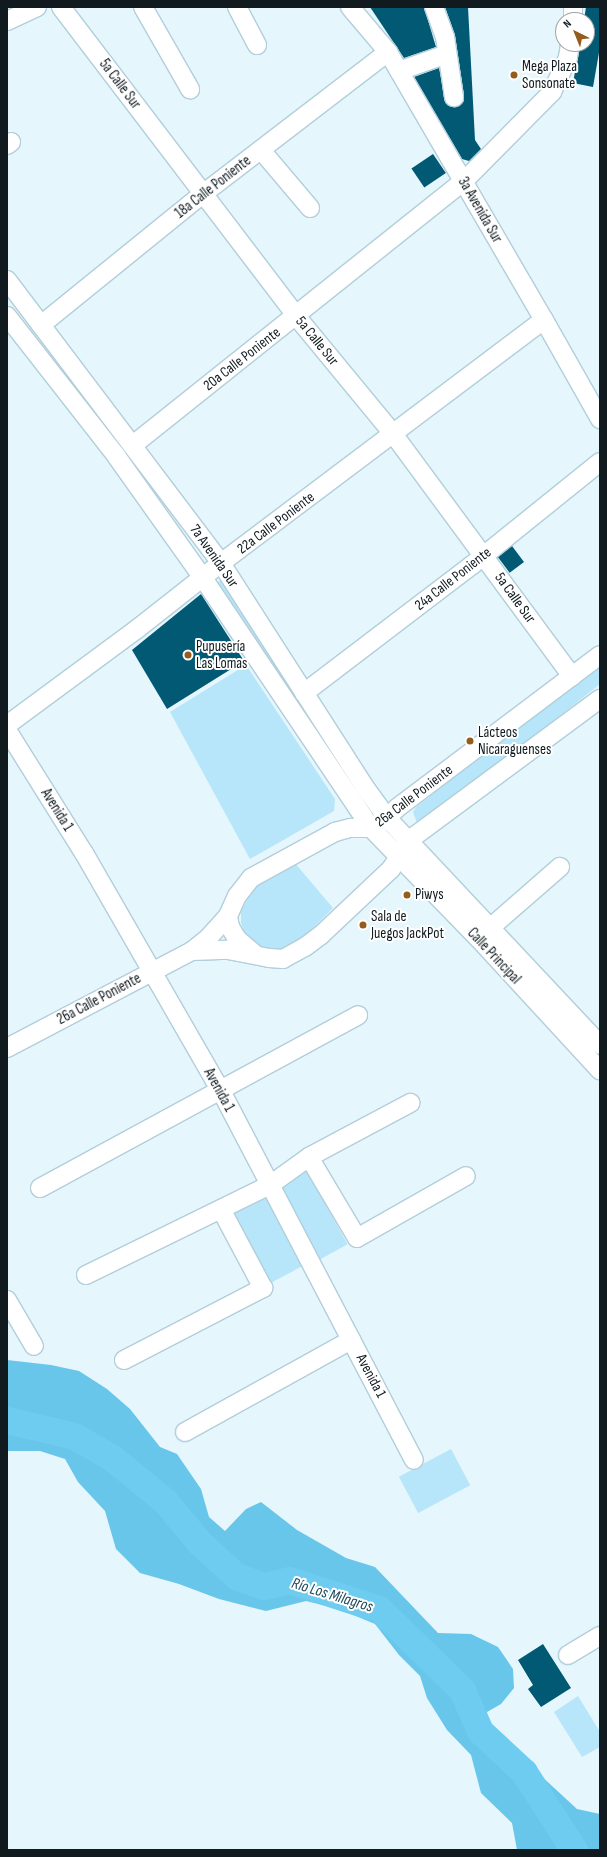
<!DOCTYPE html>
<html>
<head>
<meta charset="utf-8">
<style>
	body { margin:0 }
	#map { position:relative; width:607px; height:1857px; overflow:hidden; background:#e5f6fd; font-family:"Sofia Sans Condensed",sans-serif }
	div>[style] { position:absolute }
	.green>* { inset:0; background:#b7e5f9; transform-origin:0 0 }
	.forest>* { inset:0; background:#68c6ea }
	.river>* { height:27px; margin:-13.5px; padding:0 13.5px; transform-origin:13.5px; border-radius:13.5px; background:#6eccf1 }
	.building>* { inset:0; background:#015973; transform-origin:0 0 }
	.roads { filter:drop-shadow(1px 0 #b2ceda) drop-shadow(-1px 0 #b2ceda) drop-shadow(0 1px #b2ceda) drop-shadow(0 -1px #b2ceda) }
	.minor>* { height:18px; margin:-9px; padding:0 9px; transform-origin:9px; border-radius:9px; background:#fff }
	.dots>* { width:11px; height:11px; translate:-50% -50%; box-sizing:border-box; border:2px solid #fff; border-radius:50% }
	span { translate:-50% -50%; white-space:nowrap; text-align:center; line-height:1.15; -webkit-text-stroke:4px #fff; paint-order:stroke }
	.poi-label { font-size:15px; color:#101a1f }
	.left { translate:0 -50%; text-align:left }
	.street-label { font-size:15px; color:#101a1f }
	.water-label { font-size:16px; color:#204959; font-style:italic }
	.frame { position:absolute; inset:0; border:8px solid #101a1f; pointer-events:none }
	.north { position:absolute; left:555px; top:12px; width:40px; height:40px; box-sizing:border-box; background:#fff; border:1px solid #9fa3a5; border-radius:50%; rotate:317deg; font-size:11px; font-weight:700; line-height:16px; text-align:center; color:#101a1f }
	.north::after { content:''; display:block; margin:auto; width:14px; height:18px; background:#965c1b; clip-path:polygon(50% 0,100% 100%,50% 72%,0 100%) }
</style>
</head>
<body>
<div id="map">
	<div class="green">
		<i style="clip-path:polygon(221px 580px,367px 802px,365px 804px,216px 584px)"></i>
		<i style="clip-path:polygon(600px 664px,600px 684px,428px 821px,423px 824px,417px 823px,413px 812px,416px 807px)"></i>
		<i style="clip-path:polygon(246px 665px,335px 799px,334px 811px,250px 859px,170px 712px)"></i>
		<i style="clip-path:polygon(294px 862px,333px 908px,303px 938px,278px 952px,269px 951px,258px 946px,244px 932px,241px 923px,241px 910px,254px 889px,264px 879px)"></i>
		<i style="left:302px;top:1162px;width:94px;height:39px;rotate:61deg"></i>
		<i style="left:262px;top:1189px;width:87px;height:46px;rotate:62deg"></i>
		<i style="left:451px;top:1449px;width:41px;height:59px;rotate:62deg"></i>
		<i style="clip-path:polygon(578px 1696px,600px 1732px,600px 1747px,582px 1757px,554px 1712px)"></i>
	</div>
	<div class="forest">
		<i style="clip-path:polygon(7px 1360px,51px 1365px,79px 1371px,107px 1389px,130px 1409px,160px 1447px,177px 1454px,201px 1489px,209px 1517px,225px 1531px,246px 1509px,261px 1502px,297px 1530px,346px 1558px,375px 1567px,438px 1633px,471px 1634px,498px 1647px,513px 1669px,514px 1688px,501px 1704px,487px 1712px,488px 1727px,577px 1809px,600px 1814px,600px 1850px,517px 1850px,512px 1823px,481px 1793px,471px 1755px,447px 1730px,427px 1698px,420px 1676px,399px 1655px,375px 1624px,339px 1609px,306px 1601px,266px 1611px,219px 1599px,179px 1584px,140px 1573px,116px 1549px,105px 1511px,78px 1482px,65px 1459px,40px 1451px,7px 1451px)"></i>
	</div>
	<div class="river">
		<i style="left:7px;top:1420px;width:69px;rotate:13.4deg"></i>
		<i style="left:74px;top:1436px;width:43px;rotate:29.6deg"></i>
		<i style="left:111px;top:1457px;width:70px;rotate:39.2deg"></i>
		<i style="left:165px;top:1501px;width:53px;rotate:50.3deg"></i>
		<i style="left:199px;top:1542px;width:50px;rotate:42.6deg"></i>
		<i style="left:236px;top:1576px;width:30px;rotate:20deg"></i>
		<i style="left:264px;top:1586px;width:26px;rotate:-13deg"></i>
		<i style="left:289px;top:1580px;width:95px;rotate:17.9deg"></i>
		<i style="left:379px;top:1609px;width:116px;rotate:44.3deg"></i>
		<i style="left:462px;top:1690px;width:45px;rotate:66.3deg"></i>
		<i style="left:480px;top:1731px;width:60px;rotate:43deg"></i>
		<i style="left:524px;top:1772px;width:93px;rotate:57.3deg"></i>
	</div>
	<div class="building">
		<i style="clip-path:polygon(370px 7px,424px 7px,436px 47px,404px 58px)"></i>
		<i style="clip-path:polygon(445px 7px,468px 7px,475px 140px,481px 149px,469px 161px,462px 159px,414px 77px,439px 68px,446px 103px,455px 107px,460px 105px,464px 101px,464px 95px,455px 35px)"></i>
		<i style="clip-path:polygon(586px 7px,600px 7px,600px 47px,593px 87px,573px 83px,580px 44px,587px 44px,587px 20px,584px 20px)"></i>
		<i style="left:433px;top:154px;width:23px;height:26px;rotate:56deg"></i>
		<i style="left:512px;top:546px;width:20px;height:18px;rotate:53deg"></i>
		<i style="clip-path:polygon(201px 594px,244px 661px,167px 709px,132px 650px)"></i>
		<i style="clip-path:polygon(543px 1644px,571px 1688px,541px 1707px,528px 1689px,533px 1685px,518px 1660px)"></i>
	</div>
	<div class="roads">
		<div class="minor">
			<i style="left:61px;top:7px;width:388px;rotate:52.7deg"></i>
			<i style="left:296px;top:316px;width:154px;rotate:50.5deg"></i>
			<i style="left:394px;top:435px;width:300px;rotate:53.6deg"></i>
			<i style="left:143px;top:7px;width:95px;rotate:60.2deg"></i>
			<i style="left:237px;top:7px;width:43px;rotate:62.2deg"></i>
			<i style="left:350px;top:7px;width:59px;rotate:49.8deg"></i>
			<i style="left:388px;top:52px;width:310px;rotate:59.8deg"></i>
			<i style="left:544px;top:320px;width:114px;rotate:60.5deg"></i>
			<i style="left:434px;top:7px;width:32px;rotate:70deg"></i>
			<i style="left:445px;top:37px;width:61px;rotate:81.5deg"></i>
			<i style="left:573px;top:7px;width:13px;rotate:90deg"></i>
			<i style="left:7px;top:21px;width:33px;rotate:-25deg"></i>
			<i style="left:399px;top:71px;width:51px;rotate:-19.5deg"></i>
			<i style="left:7px;top:145px;width:5px;rotate:-37deg"></i>
			<i style="left:261px;top:150px;width:76px;rotate:49.8deg"></i>
			<i style="left:7px;top:280px;width:355px;rotate:52.9deg"></i>
			<i style="left:221px;top:563px;width:265px;rotate:57.3deg"></i>
			<i style="left:364px;top:786px;width:39px;rotate:54deg"></i>
			<i style="left:387px;top:818px;width:311px;rotate:46.8deg"></i>
			<i style="left:7px;top:316px;width:179px;rotate:52deg"></i>
			<i style="left:117px;top:457px;width:148px;rotate:54.6deg"></i>
			<i style="left:203px;top:578px;width:301px;rotate:56.1deg"></i>
			<i style="left:371px;top:828px;width:153px;rotate:45.8deg"></i>
			<i style="left:478px;top:938px;width:180px;rotate:47.3deg"></i>
			<i style="left:41px;top:325px;width:208px;rotate:-39deg"></i>
			<i style="left:203px;top:194px;width:233px;rotate:-37.5deg"></i>
			<i style="left:133px;top:445px;width:422px;rotate:-38.6deg"></i>
			<i style="left:463px;top:182px;width:127px;rotate:-45.3deg"></i>
			<i style="left:552px;top:92px;width:38px;rotate:-65deg"></i>
			<i style="left:568px;top:57px;width:13px;rotate:-81deg"></i>
			<i style="left:304px;top:693px;width:211px;rotate:-37.3deg"></i>
			<i style="left:472px;top:565px;width:164px;rotate:-38.8deg"></i>
			<i style="left:7px;top:725px;width:162px;rotate:-36.4deg"></i>
			<i style="left:137px;top:629px;width:107px;rotate:-38.2deg"></i>
			<i style="left:221px;top:563px;width:404px;rotate:-37deg"></i>
			<i style="left:7px;top:730px;width:145px;rotate:58deg"></i>
			<i style="left:84px;top:853px;width:275px;rotate:60.1deg"></i>
			<i style="left:221px;top:1091px;width:416px;rotate:62.4deg"></i>
			<i style="left:228px;top:916px;width:11px;rotate:80deg"></i>
			<i style="left:230px;top:927px;width:14px;rotate:60deg"></i>
			<i style="left:237px;top:939px;width:23px;rotate:40deg"></i>
			<i style="left:490px;top:928px;width:93px;rotate:-41.1deg"></i>
			<i style="left:192px;top:951px;width:36px;rotate:-2deg"></i>
			<i style="left:228px;top:950px;width:42px;rotate:11deg"></i>
			<i style="left:269px;top:958px;width:14px;rotate:4deg"></i>
			<i style="left:283px;top:959px;width:25px;rotate:-29deg"></i>
			<i style="left:305px;top:947px;width:20px;rotate:-37deg"></i>
			<i style="left:321px;top:935px;width:96px;rotate:-43.3deg"></i>
			<i style="left:391px;top:869px;width:33px;rotate:-57deg"></i>
			<i style="left:409px;top:841px;width:9px;rotate:-41deg"></i>
			<i style="left:416px;top:835px;width:229px;rotate:-36.5deg"></i>
			<i style="left:7px;top:1048px;width:209px;rotate:-27.7deg"></i>
			<i style="left:192px;top:951px;width:22px;rotate:-39deg"></i>
			<i style="left:209px;top:937px;width:28px;rotate:-48deg"></i>
			<i style="left:228px;top:916px;width:22px;rotate:-66deg"></i>
			<i style="left:237px;top:896px;width:23px;rotate:-52deg"></i>
			<i style="left:251px;top:878px;width:96px;rotate:-28.7deg"></i>
			<i style="left:335px;top:832px;width:16px;rotate:-15deg"></i>
			<i style="left:350px;top:828px;width:21px"></i>
			<i style="left:371px;top:828px;width:19px;rotate:-32deg"></i>
			<i style="left:387px;top:818px;width:14px;rotate:-45deg"></i>
			<i style="left:397px;top:808px;width:254px;rotate:-37deg"></i>
			<i style="left:309px;top:1157px;width:94px;rotate:59.3deg"></i>
			<i style="left:357px;top:1238px;width:125px;rotate:-29.6deg"></i>
			<i style="left:40px;top:1188px;width:362px;rotate:-28.5deg"></i>
			<i style="left:86px;top:1275px;width:205px;rotate:-26.1deg"></i>
			<i style="left:270px;top:1185px;width:48px;rotate:-35.7deg"></i>
			<i style="left:309px;top:1157px;width:115px;rotate:-28.1deg"></i>
			<i style="left:7px;top:1300px;width:53px;rotate:59.6deg"></i>
			<i style="left:124px;top:1360px;width:157px;rotate:-27.4deg"></i>
			<i style="left:263px;top:1288px;width:89px;rotate:-118deg"></i>
			<i style="left:185px;top:1432px;width:190px;rotate:-29deg"></i>
			<i style="left:568px;top:1655px;width:37px;rotate:-31deg"></i>
		</div>
	</div>
	<div class="dots">
		<i style="left:514px;top:75px;background:#965c1b"></i>
		<i style="left:188px;top:655px;background:#965c1b"></i>
		<i style="left:470px;top:741px;background:#965c1b"></i>
		<i style="left:407px;top:895px;background:#965c1b"></i>
		<i style="left:363px;top:925px;background:#965c1b"></i>
	</div>
	<div class="poi-label">
		<span class="left" style="left:522px;top:75px">Mega Plaza<br>Sonsonate</span>
		<span class="left" style="left:196px;top:655px">Pupusería<br>Las Lomas</span>
		<span class="left" style="left:478px;top:741px">Lácteos<br>Nicaraguenses</span>
		<span class="left" style="left:415px;top:895px">Piwys</span>
		<span class="left" style="left:371px;top:925px">Sala de<br>Juegos JackPot</span>
	</div>
	<div class="street-label">
		<span style="left:120px;top:84px;rotate:53deg">5a Calle Sur</span>
		<span style="left:213px;top:187px;rotate:-38deg">18a Calle Poniente</span>
		<span style="left:480px;top:210px;rotate:60deg">3a Avenida Sur</span>
		<span style="left:317px;top:341px;rotate:51deg">5a Calle Sur</span>
		<span style="left:242px;top:359px;rotate:-38deg">20a Calle Poniente</span>
		<span style="left:276px;top:523px;rotate:-37deg">22a Calle Poniente</span>
		<span style="left:214px;top:556px;rotate:55deg">7a Avenida Sur</span>
		<span style="left:453px;top:579px;rotate:-38deg">24a Calle Poniente</span>
		<span style="left:515px;top:598px;rotate:54deg">5a Calle Sur</span>
		<span style="left:414px;top:796px;rotate:-37deg">26a Calle Poniente</span>
		<span style="left:57px;top:810px;rotate:58deg">Avenida 1</span>
		<span style="left:494px;top:956px;rotate:47deg">Calle Principal</span>
		<span style="left:99px;top:999px;rotate:-28deg">26a Calle Poniente</span>
		<span style="left:219px;top:1090px;rotate:61deg">Avenida 1</span>
		<span style="left:371px;top:1376px;rotate:62deg">Avenida 1</span>
	</div>
	<div class="water-label">
		<span style="left:332px;top:1596px;rotate:17deg">Río Los Milagros</span>
	</div>
	<div class="frame"></div>
	<div class="north">N</div>
</div>
</body>
</html>
